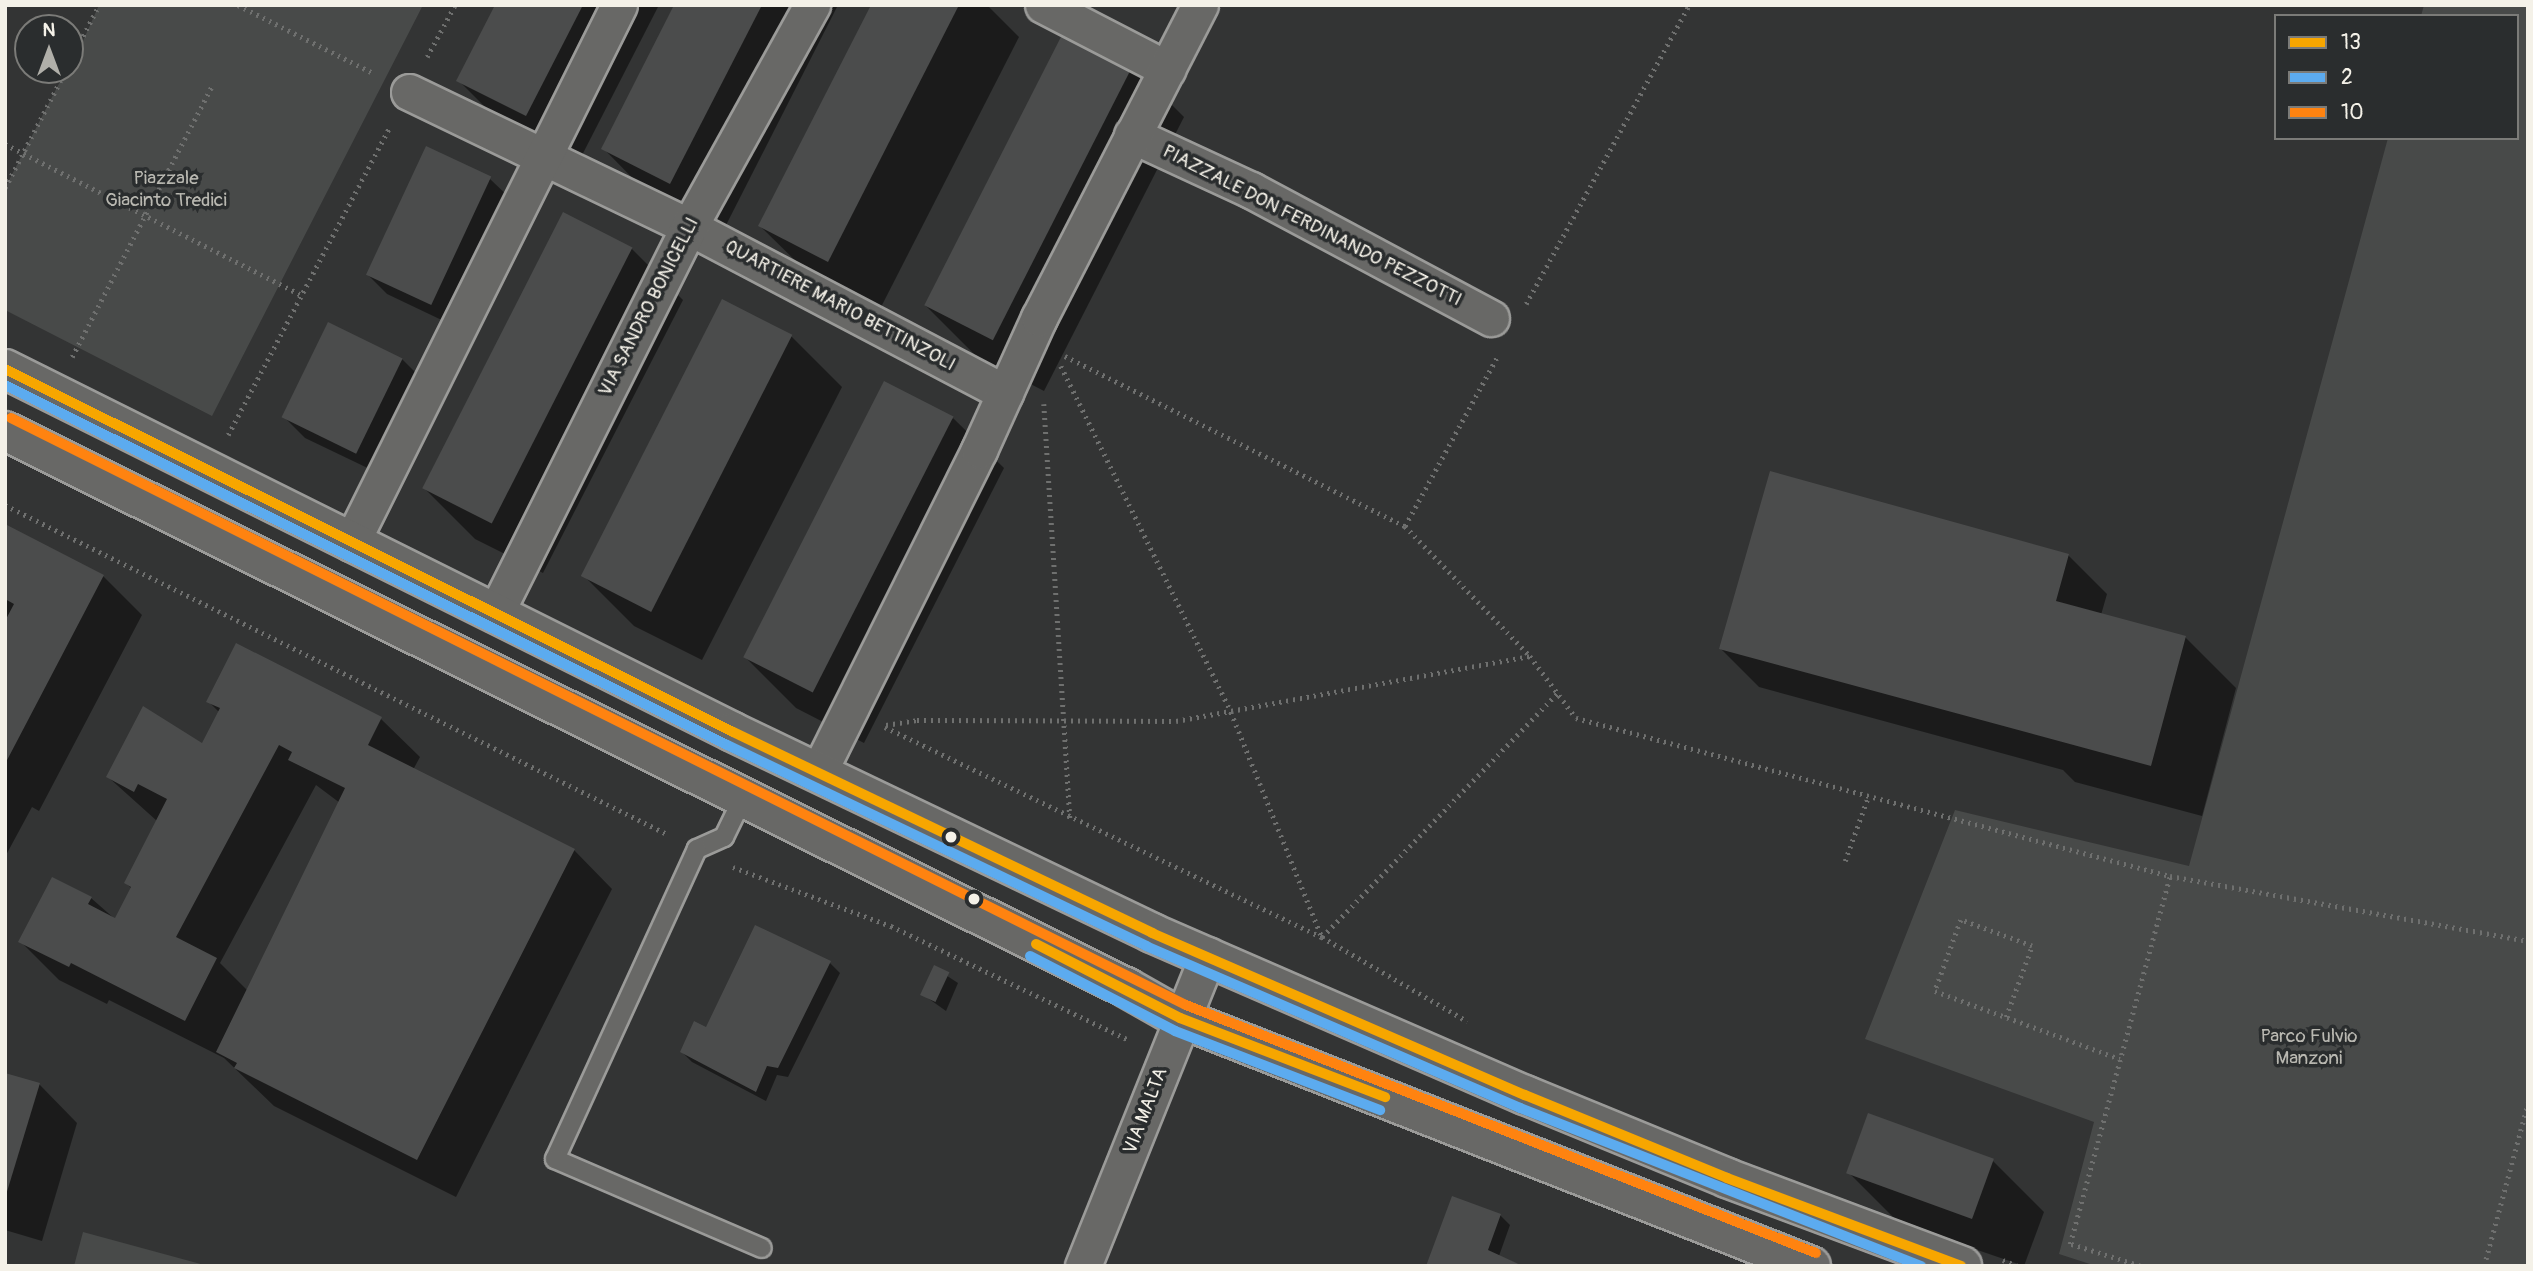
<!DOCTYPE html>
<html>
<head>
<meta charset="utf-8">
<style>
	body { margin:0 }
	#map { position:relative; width:2533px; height:1271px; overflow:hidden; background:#333434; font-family:Pangolin,sans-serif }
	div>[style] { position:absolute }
	.green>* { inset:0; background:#484a49 }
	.shadow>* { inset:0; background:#0007 }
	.building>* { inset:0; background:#4b4c4c; transform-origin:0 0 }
	.path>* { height:4.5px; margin-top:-2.25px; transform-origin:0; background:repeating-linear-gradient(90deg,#6f706f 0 2px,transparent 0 7px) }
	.roads { filter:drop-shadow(2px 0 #9b9b99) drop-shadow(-2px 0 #9b9b99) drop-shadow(0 2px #9b9b99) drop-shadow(0 -2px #9b9b99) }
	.lane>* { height:18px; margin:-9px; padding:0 9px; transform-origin:9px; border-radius:9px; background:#686866 }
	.street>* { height:35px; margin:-17.5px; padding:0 17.5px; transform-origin:17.5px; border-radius:17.5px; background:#686866 }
	.secondary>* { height:38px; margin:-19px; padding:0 19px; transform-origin:19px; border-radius:19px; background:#686866 }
	.bus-1>* { height:10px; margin:-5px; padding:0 5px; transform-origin:5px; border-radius:5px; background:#f7a600 }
	.bus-2>* { height:10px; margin:-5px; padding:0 5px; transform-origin:5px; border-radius:5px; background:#5cabef }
	.bus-3>* { height:10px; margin:-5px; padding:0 5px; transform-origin:5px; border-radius:5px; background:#ff8310 }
	.dots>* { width:19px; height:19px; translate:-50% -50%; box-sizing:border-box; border:4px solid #2a2d2e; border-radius:50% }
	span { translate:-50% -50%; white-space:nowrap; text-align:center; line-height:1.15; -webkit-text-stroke:7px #2a2d2e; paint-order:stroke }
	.park-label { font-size:19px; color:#b9b8b1 }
	.street-label { font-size:19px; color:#f4f1e8 }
	.frame { position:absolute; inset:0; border:7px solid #f4f1e8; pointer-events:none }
	.legend { position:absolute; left:2274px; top:14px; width:245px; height:126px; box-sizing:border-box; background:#2a2d2e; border:2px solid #7b7b78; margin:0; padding:9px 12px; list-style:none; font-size:21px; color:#f4f1e8 }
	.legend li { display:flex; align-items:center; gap:14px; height:35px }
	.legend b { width:35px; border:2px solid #7b7b78 }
	.north { position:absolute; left:14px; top:14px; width:70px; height:70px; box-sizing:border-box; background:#2a2d2e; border:2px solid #7b7b78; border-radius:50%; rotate:0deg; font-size:19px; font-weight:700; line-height:28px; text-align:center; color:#f4f1e8 }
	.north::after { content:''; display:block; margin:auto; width:24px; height:32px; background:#b0afa9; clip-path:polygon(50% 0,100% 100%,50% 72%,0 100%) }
</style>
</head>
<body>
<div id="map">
	<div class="green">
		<i style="clip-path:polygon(99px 5px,423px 5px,212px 416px,5px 310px,5px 188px,66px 70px,70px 70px)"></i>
		<i style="clip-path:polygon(2424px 5px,2528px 5px,2528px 1266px,2096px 1266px,2059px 1254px,2094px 1122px,1865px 1039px,1955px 810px,2189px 866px,2388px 138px,2517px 138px,2517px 16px,2421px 16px)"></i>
		<i style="clip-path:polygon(83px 1232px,208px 1266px,74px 1266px)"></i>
	</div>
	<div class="shadow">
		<i style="clip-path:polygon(497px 5px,659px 5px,577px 165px,509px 131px,458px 80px)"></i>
		<i style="clip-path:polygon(676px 5px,838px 5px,722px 233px,653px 199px,603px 148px)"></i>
		<i style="clip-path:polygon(873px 5px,987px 5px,1019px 37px,879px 311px,811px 276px,760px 226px)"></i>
		<i style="clip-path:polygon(1133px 66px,1184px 117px,1044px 391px,976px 356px,925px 305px)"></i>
		<i style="clip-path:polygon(490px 179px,511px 199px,450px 324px,387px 294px,367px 274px)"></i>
		<i style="clip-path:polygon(564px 214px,632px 249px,683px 300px,543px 573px,475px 539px,424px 488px)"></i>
		<i style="clip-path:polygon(791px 336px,842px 387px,702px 660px,634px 626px,583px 575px)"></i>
		<i style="clip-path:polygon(402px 359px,423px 380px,378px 473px,305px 438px,284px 417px)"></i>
		<i style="clip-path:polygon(953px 418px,1004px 468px,864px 743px,796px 708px,745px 657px)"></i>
		<i style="clip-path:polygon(5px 525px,103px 576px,142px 615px,39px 811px,32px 807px,5px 857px)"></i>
		<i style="clip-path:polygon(2068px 555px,2107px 594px,2101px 615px,2185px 637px,2236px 688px,2202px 816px,2075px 782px,2063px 770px,1759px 687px,1721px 649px)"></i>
		<i style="clip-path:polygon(evenodd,236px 645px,381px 719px,420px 757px,413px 770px,574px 850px,612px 889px,456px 1197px,274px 1106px,224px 1058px,109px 1000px,107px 1004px,59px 980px,21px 942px,91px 898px,116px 920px,132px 889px,126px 883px,157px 821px,108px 777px,203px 746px,220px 713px,208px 701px,236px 645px,316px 785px,340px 803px,248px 991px,220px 963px,316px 785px)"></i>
		<i style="clip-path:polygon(756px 928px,830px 963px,840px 973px,788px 1077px,777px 1075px,766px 1101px,692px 1062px,682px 1052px,706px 1029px)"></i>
		<i style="clip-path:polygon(935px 968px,958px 983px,946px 1011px,922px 994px)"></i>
		<i style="clip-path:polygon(5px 1074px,39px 1084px,77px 1123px,42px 1241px,5px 1230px)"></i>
		<i style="clip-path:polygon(1993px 1161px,2044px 1212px,2024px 1266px,1899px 1223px,1848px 1172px)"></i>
		<i style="clip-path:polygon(1500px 1215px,1510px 1225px,1499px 1256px,1523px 1266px,1428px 1266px)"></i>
	</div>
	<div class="building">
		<i style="clip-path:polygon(495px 5px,583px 5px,526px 116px,456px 81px)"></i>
		<i style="clip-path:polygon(674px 5px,762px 5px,670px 184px,601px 149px)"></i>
		<i style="clip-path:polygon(871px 5px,959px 5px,828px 262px,758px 226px)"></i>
		<i style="left:1065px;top:29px;width:77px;height:310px;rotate:27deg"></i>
		<i style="left:426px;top:146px;width:72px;height:142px;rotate:25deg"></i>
		<i style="left:563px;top:212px;width:78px;height:310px;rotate:27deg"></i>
		<i style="left:722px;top:299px;width:79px;height:311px;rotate:27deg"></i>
		<i style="left:328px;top:322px;width:83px;height:106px;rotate:26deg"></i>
		<i style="left:884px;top:381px;width:78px;height:310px;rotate:27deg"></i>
		<i style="clip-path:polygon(1770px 471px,2069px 554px,2056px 601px,2186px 636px,2151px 766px,1719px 649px)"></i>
		<i style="clip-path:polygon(5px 524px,104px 575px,5px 764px,5px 621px,14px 604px,5px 599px)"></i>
		<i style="clip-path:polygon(236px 643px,382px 717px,368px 745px,575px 849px,417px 1160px,234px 1068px,237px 1063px,216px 1052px,345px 788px,288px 760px,292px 752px,279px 745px,176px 937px,217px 958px,185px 1021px,71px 963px,69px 967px,18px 942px,52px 877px,92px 897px,88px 904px,115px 918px,131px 887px,124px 883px,167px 799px,138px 784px,134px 792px,106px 777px,143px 706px,202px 743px,220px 708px,206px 702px)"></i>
		<i style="clip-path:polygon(755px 925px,831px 961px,778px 1068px,767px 1066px,756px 1092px,680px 1052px,694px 1021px,706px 1027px)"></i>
		<i style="left:934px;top:965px;width:17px;height:33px;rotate:25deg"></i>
		<i style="clip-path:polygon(5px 1073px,40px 1083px,6px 1195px,5px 1195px)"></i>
		<i style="left:1868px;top:1113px;width:134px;height:64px;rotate:20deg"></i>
		<i style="clip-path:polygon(1452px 1196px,1501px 1214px,1488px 1250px,1523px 1266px,1426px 1266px)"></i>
	</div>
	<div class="path">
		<i style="left:238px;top:5px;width:153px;rotate:26.7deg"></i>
		<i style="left:427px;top:57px;width:59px;rotate:-61.7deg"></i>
		<i style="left:70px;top:61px;width:63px;rotate:-62.6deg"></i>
		<i style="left:5px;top:144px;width:331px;rotate:27deg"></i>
		<i style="left:5px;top:188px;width:133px;rotate:-62.7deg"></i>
		<i style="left:1526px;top:304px;width:341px;rotate:-61.4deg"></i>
		<i style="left:1065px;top:356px;width:380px;rotate:26.6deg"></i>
		<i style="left:1405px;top:526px;width:180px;rotate:46.1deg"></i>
		<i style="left:1530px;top:656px;width:77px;rotate:53.4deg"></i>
		<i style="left:1576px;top:718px;width:615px;rotate:14.9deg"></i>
		<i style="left:2170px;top:876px;width:364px;rotate:10.3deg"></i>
		<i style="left:72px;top:357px;width:307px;rotate:-62.7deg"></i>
		<i style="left:1061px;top:366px;width:386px;rotate:63.8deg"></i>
		<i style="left:1231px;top:712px;width:243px;rotate:68deg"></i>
		<i style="left:1044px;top:404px;width:416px;rotate:86.4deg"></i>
		<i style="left:228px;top:435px;width:349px;rotate:-62.3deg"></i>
		<i style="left:5px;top:505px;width:741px;rotate:26.43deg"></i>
		<i style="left:1405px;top:526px;width:192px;rotate:-61.4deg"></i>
		<i style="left:886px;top:725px;width:31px;rotate:-9deg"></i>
		<i style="left:917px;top:720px;width:259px;rotate:0.2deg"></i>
		<i style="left:1176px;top:721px;width:359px;rotate:-10.4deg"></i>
		<i style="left:885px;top:727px;width:485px;rotate:25.7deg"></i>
		<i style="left:1322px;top:937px;width:168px;rotate:30.1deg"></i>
		<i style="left:1845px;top:861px;width:68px;rotate:-70.2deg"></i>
		<i style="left:733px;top:867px;width:169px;rotate:20.5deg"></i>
		<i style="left:891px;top:926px;width:264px;rotate:25.6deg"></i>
		<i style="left:1322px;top:937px;width:339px;rotate:-46deg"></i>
		<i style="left:2006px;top:1017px;width:76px;rotate:-69.9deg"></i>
		<i style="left:2032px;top:946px;width:76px;rotate:-159.9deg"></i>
		<i style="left:1961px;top:920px;width:76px;rotate:110.1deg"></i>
		<i style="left:1935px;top:991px;width:197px;rotate:20.2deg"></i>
		<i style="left:2003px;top:1260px;width:16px;rotate:22deg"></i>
		<i style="left:2140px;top:1266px;width:73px;rotate:-162.6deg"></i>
		<i style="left:2070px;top:1244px;width:381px;rotate:-74.8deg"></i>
		<i style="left:2484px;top:1266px;width:169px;rotate:-74.9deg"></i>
	</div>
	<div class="roads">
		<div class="lane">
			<i style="left:742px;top:800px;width:41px;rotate:115.9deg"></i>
			<i style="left:724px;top:837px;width:30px;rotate:156deg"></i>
			<i style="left:697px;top:849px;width:341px;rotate:114.6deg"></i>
			<i style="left:555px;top:1159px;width:225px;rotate:23.3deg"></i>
		</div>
		<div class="street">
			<i style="left:1043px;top:5px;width:140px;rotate:27.3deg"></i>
			<i style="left:409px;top:92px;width:311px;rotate:25.7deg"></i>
			<i style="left:689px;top:227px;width:357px;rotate:27.7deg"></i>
			<i style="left:1132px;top:135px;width:131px;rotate:24.8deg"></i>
			<i style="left:1251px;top:190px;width:272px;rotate:28.1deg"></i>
			<i style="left:351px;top:543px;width:601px;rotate:-63.52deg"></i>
			<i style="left:495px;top:614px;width:433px;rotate:-63.4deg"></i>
			<i style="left:689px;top:227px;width:254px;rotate:-61deg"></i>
			<i style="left:818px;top:773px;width:361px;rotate:-63.5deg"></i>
			<i style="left:979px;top:450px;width:145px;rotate:-65.6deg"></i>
			<i style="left:1039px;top:318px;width:352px;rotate:-62.8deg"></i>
			<i style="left:1083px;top:1266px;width:335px;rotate:-68.1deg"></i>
		</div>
		<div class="secondary">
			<i style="left:5px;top:369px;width:813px;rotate:26.5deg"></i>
			<i style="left:733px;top:732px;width:465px;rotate:25.6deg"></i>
			<i style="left:1152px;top:933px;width:407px;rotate:23.5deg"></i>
			<i style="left:1525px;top:1095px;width:218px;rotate:22.3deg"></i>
			<i style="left:1727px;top:1178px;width:251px;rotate:20.5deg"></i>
			<i style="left:5px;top:431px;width:1253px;rotate:26.4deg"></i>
			<i style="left:1127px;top:988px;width:61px;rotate:29.5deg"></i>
			<i style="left:1180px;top:1018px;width:678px;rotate:21.46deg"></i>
		</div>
	</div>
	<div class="bus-1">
		<i style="left:5px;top:369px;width:813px;rotate:26.5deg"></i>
		<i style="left:733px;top:732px;width:465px;rotate:25.6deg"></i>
		<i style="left:1152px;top:933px;width:407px;rotate:23.5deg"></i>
		<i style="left:1525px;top:1095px;width:218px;rotate:22.3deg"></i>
		<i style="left:1727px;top:1178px;width:250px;rotate:20.6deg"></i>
		<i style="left:1036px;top:944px;width:162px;rotate:27.2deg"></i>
		<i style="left:1180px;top:1018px;width:220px;rotate:21.1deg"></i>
	</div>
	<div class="bus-2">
		<i style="left:5px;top:385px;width:807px;rotate:26.5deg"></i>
		<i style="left:727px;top:745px;width:465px;rotate:25.6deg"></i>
		<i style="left:1146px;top:946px;width:408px;rotate:23.4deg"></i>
		<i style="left:1520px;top:1108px;width:431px;rotate:21.5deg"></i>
		<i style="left:1030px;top:956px;width:163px;rotate:27.3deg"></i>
		<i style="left:1175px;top:1031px;width:220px;rotate:21.1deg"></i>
	</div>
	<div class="bus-3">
		<i style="left:11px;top:418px;width:1313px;rotate:26.55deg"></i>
		<i style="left:1186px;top:1005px;width:677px;rotate:21.49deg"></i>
	</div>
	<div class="dots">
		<i style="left:951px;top:837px;background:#f4f1e8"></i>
		<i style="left:974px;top:899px;background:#f4f1e8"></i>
	</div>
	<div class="park-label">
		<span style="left:166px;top:190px">Piazzale<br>Giacinto Tredici</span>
		<span style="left:2309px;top:1048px">Parco Fulvio<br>Manzoni</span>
	</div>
	<div class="street-label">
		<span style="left:1312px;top:226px;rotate:27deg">PIAZZALE DON FERDINANDO PEZZOTTI</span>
		<span style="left:840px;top:306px;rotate:28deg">QUARTIERE MARIO BETTINZOLI</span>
		<span style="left:649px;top:307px;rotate:-63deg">VIA SANDRO BONICELLI</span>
		<span style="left:1146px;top:1111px;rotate:-69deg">VIA MALTA</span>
	</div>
	<div class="frame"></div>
	<ul class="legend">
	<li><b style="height:9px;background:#f7a600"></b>13</li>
	<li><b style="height:9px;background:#5cabef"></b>2</li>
	<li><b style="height:9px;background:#ff8310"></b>10</li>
	</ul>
	<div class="north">N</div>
</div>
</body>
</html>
